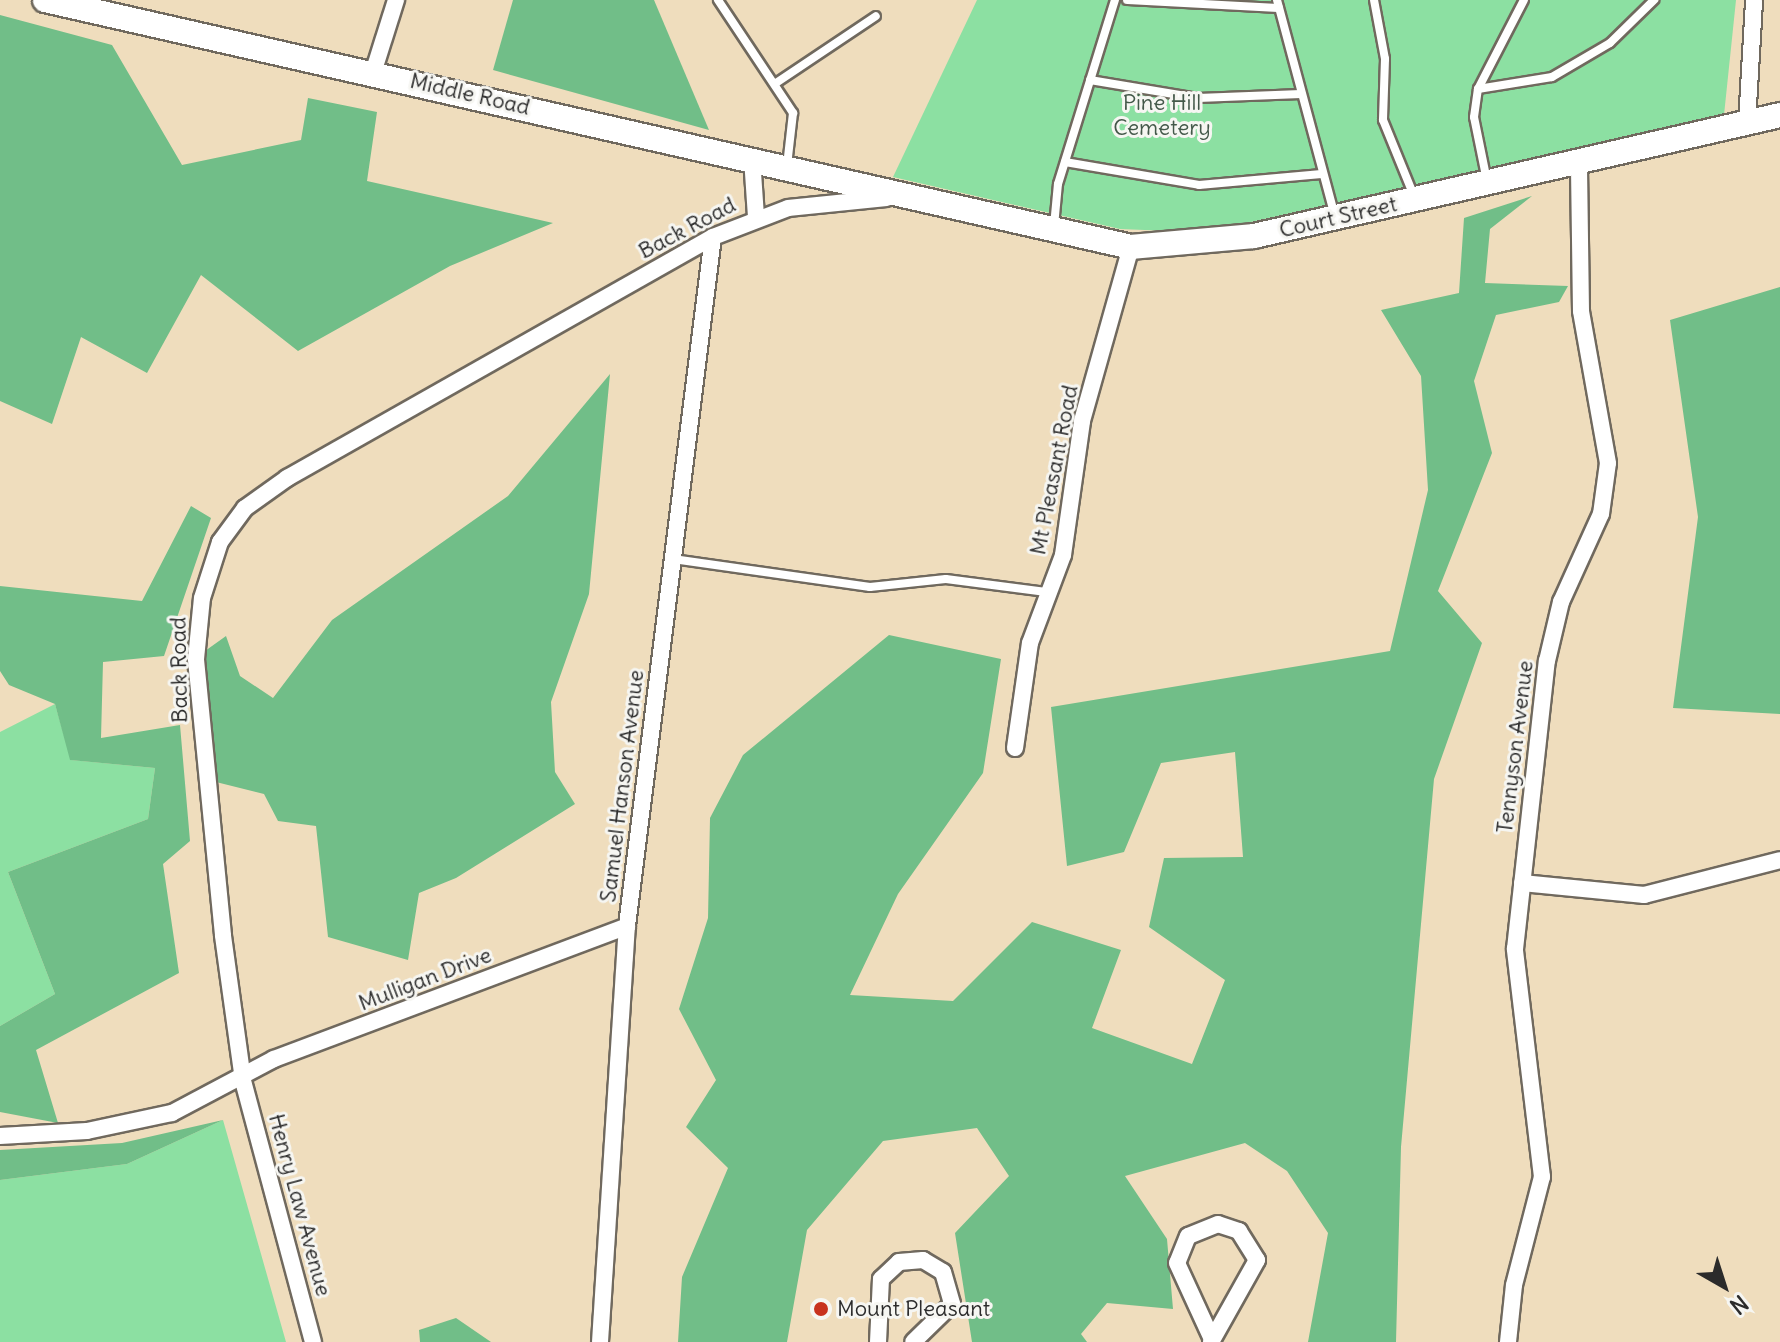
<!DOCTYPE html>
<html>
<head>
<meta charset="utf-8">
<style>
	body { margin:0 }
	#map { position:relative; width:1780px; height:1342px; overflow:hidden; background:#efddbd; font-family:Delius,sans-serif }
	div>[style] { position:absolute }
	.green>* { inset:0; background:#8ce0a2 }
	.forest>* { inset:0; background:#71be88 }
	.roads { filter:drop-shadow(2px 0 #70695e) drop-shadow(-2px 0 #70695e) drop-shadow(0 2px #70695e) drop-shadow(0 -2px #70695e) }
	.lane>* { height:8px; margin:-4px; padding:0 4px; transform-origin:4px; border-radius:4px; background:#fff }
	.street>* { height:16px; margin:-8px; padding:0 8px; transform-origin:8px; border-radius:8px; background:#fff }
	.secondary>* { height:24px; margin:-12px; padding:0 12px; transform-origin:12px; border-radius:12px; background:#fff }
	.dots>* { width:22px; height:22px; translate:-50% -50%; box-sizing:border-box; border:4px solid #f6f6f2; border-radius:50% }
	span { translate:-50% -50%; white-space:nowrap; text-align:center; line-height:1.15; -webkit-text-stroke:6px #f6f6f2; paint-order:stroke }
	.street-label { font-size:22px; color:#2b2b2b }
	.park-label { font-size:22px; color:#435849 }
	.poi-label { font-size:22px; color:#2b2b2b }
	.left { translate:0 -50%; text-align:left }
	.north { position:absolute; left:1684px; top:1246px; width:80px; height:80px; -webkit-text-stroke:6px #f6f6f2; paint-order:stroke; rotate:141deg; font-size:22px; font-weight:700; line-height:32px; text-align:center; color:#2b2b2b }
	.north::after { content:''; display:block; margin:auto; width:28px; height:36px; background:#2b2b2b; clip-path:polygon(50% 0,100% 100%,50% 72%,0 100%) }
</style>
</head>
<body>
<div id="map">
	<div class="green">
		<i style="clip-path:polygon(977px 0,1736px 0,1724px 115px,1242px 224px,1169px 231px,1120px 229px,893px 177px)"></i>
		<i style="clip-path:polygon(55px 704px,71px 760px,155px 768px,148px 819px,8px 872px,55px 994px,0 1026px,0 732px)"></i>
		<i style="clip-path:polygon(223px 1120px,286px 1342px,0 1342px,0 1180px,127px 1164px)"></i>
	</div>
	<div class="forest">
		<i style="clip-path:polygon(513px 0,654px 0,709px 130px,493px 70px)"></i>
		<i style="clip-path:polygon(0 15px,112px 45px,182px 165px,301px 140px,308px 98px,377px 112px,367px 181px,553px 223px,450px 266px,298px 351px,201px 275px,147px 373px,81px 337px,52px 424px,0 401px)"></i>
		<i style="clip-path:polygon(1532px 196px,1490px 229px,1485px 283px,1568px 286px,1559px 302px,1496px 315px,1474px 381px,1492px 453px,1438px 591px,1482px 643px,1434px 779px,1401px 1147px,1396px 1342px,1308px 1342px,1328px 1233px,1287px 1171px,1245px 1143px,1125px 1176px,1167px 1239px,1173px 1309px,1107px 1303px,1081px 1334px,1087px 1342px,972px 1342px,955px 1233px,1009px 1176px,977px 1128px,883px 1141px,807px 1230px,787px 1342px,678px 1342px,682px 1277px,728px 1168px,686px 1127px,716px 1080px,679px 1009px,708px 918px,710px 818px,743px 755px,889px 635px,1001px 659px,983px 773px,898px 894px,850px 995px,953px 1001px,1032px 922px,1121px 950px,1092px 1028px,1192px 1064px,1225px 980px,1149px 927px,1164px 858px,1243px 857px,1235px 752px,1161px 763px,1124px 852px,1067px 866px,1051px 707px,1390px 651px,1428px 490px,1421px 376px,1381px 310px,1459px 293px,1464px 218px)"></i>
		<i style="clip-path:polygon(1780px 287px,1780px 714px,1673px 708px,1698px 517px,1670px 320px)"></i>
		<i style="clip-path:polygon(610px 374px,589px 594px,551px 702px,555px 772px,575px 804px,456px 878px,419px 893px,408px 960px,328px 937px,316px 826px,278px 821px,264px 794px,216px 782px,205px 651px,226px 636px,240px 676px,273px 698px,332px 620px,508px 496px)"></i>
		<i style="clip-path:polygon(191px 506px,211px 518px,164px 656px,103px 662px,101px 738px,180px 725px,190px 841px,163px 864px,179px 973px,36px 1050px,58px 1123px,0 1112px,0 1026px,55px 994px,8px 872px,148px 819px,155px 768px,70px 760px,55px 704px,9px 685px,0 671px,0 586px,142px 601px)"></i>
		<i style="clip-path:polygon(223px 1120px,127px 1164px,0 1180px,0 1150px,122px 1143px)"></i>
		<i style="clip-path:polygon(456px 1318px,491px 1342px,420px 1342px,419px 1330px)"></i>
	</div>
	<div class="roads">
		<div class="lane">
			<i style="left:718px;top:0;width:136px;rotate:56.4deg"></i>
			<i style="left:793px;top:113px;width:53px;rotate:96.5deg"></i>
			<i style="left:1127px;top:0;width:152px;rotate:3deg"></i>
			<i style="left:1277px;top:0;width:224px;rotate:75deg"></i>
			<i style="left:1374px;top:0;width:60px;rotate:79.4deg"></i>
			<i style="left:1385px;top:59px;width:61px;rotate:91.9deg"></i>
			<i style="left:1383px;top:120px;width:82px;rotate:67.8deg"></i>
			<i style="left:1090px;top:80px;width:109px;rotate:9.5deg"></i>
			<i style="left:1198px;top:98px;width:103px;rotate:-2.2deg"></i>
			<i style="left:776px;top:83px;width:120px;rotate:-33.8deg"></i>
			<i style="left:1478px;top:89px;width:75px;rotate:-9.2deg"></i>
			<i style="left:1552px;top:77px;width:67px;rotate:-30.4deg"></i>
			<i style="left:1610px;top:43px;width:62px;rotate:-44.3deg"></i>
			<i style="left:1065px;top:162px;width:136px;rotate:9.7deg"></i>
			<i style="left:1199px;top:185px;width:123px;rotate:-5.1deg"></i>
			<i style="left:1487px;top:181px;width:65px;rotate:-101.5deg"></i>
			<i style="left:1474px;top:117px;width:28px;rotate:-82deg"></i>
			<i style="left:1478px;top:89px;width:100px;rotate:-62.7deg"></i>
			<i style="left:1054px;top:226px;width:42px;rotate:-84.6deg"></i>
			<i style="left:1058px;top:184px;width:193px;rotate:-72.8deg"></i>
			<i style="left:673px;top:559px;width:199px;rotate:8.1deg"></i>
			<i style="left:870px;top:587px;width:76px;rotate:-6deg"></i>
			<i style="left:946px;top:579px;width:101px;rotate:7.4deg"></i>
		</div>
		<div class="street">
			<i style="left:373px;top:73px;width:77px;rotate:-72.5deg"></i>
			<i style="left:1747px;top:123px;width:123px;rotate:-86.7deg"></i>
			<i style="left:752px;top:158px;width:58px;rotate:86.1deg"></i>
			<i style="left:1015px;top:748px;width:106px;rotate:-81.9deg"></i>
			<i style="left:1030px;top:643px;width:94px;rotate:-69.4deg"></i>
			<i style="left:1063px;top:555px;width:135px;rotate:-81.9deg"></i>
			<i style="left:1082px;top:421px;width:181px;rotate:-74.3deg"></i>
			<i style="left:1522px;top:883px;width:123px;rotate:5.6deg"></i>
			<i style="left:1644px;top:895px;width:140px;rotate:-14.4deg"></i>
			<i style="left:0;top:1136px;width:87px;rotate:-3.3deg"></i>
			<i style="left:87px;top:1131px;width:87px;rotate:-12deg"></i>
			<i style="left:172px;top:1113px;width:115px;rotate:-27.9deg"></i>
			<i style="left:274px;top:1059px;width:377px;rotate:-20.6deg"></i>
			<i style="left:313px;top:1342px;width:271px;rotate:-105deg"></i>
			<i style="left:243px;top:1080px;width:146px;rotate:-97.9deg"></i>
			<i style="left:223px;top:935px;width:277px;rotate:-95.6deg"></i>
			<i style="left:196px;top:659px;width:61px;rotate:-84.4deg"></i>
			<i style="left:202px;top:598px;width:59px;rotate:-72.2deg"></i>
			<i style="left:220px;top:542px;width:42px;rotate:-53.7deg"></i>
			<i style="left:245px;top:508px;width:52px;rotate:-35.5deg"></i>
			<i style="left:287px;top:478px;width:489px;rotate:-29.5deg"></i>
			<i style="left:713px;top:237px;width:80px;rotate:-21.1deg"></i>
			<i style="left:788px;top:208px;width:99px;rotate:-5.8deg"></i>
			<i style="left:600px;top:1342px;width:417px;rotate:-86.3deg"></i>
			<i style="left:627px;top:926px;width:694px;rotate:-82.89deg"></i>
			<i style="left:878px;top:1342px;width:63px;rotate:-87.3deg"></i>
			<i style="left:881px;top:1279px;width:25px;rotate:-43deg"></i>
			<i style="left:899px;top:1262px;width:24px;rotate:-5deg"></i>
			<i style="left:923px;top:1260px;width:23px;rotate:31deg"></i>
			<i style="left:943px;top:1272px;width:33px;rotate:74deg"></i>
			<i style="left:952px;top:1304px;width:54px;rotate:135.7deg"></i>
			<i style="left:1211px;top:1342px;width:94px;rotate:-60.7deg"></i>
			<i style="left:1257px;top:1260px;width:34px;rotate:-122deg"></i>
			<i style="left:1239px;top:1231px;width:22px;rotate:-162deg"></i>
			<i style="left:1218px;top:1224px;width:32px;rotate:158deg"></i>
			<i style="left:1188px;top:1236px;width:29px;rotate:112deg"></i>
			<i style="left:1177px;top:1263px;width:84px;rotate:65.3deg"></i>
			<i style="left:1508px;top:1342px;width:57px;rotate:-84deg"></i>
			<i style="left:1514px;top:1285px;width:112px;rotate:-75.5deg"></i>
			<i style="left:1542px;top:1177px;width:230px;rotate:-96.8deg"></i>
			<i style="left:1515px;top:949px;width:290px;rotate:-83.7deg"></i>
			<i style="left:1547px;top:661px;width:61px;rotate:-76.7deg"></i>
			<i style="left:1561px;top:602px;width:97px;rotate:-65.6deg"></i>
			<i style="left:1601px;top:514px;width:51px;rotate:-82.2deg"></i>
			<i style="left:1608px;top:463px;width:154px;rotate:-100.1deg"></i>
			<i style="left:1581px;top:311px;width:147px;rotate:-90.8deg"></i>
		</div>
		<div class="secondary">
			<i style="left:45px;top:0;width:1114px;rotate:12.81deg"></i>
			<i style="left:1131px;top:247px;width:123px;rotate:-5.1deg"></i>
			<i style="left:1254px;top:236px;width:540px;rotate:-12.95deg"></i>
		</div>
	</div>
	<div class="dots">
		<i style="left:821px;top:1309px;background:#c8321e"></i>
	</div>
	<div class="street-label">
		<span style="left:470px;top:94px;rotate:13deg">Middle Road</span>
		<span style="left:1338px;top:217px;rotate:-13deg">Court Street</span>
		<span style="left:687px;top:228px;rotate:-28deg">Back Road</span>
		<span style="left:1054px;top:470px;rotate:-79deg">Mt Pleasant Road</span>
		<span style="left:179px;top:670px;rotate:-91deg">Back Road</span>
		<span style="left:1515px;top:747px;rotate:-83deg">Tennyson Avenue</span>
		<span style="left:622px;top:786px;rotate:-83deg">Samuel Hanson Avenue</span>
		<span style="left:425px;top:979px;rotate:-21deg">Mulligan Drive</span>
		<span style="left:300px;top:1205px;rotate:75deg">Henry Law Avenue</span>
	</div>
	<div class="park-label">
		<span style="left:1162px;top:115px">Pine Hill<br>Cemetery</span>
	</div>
	<div class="poi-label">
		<span class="left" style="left:837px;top:1309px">Mount Pleasant</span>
	</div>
	<div class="north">N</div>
</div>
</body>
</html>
